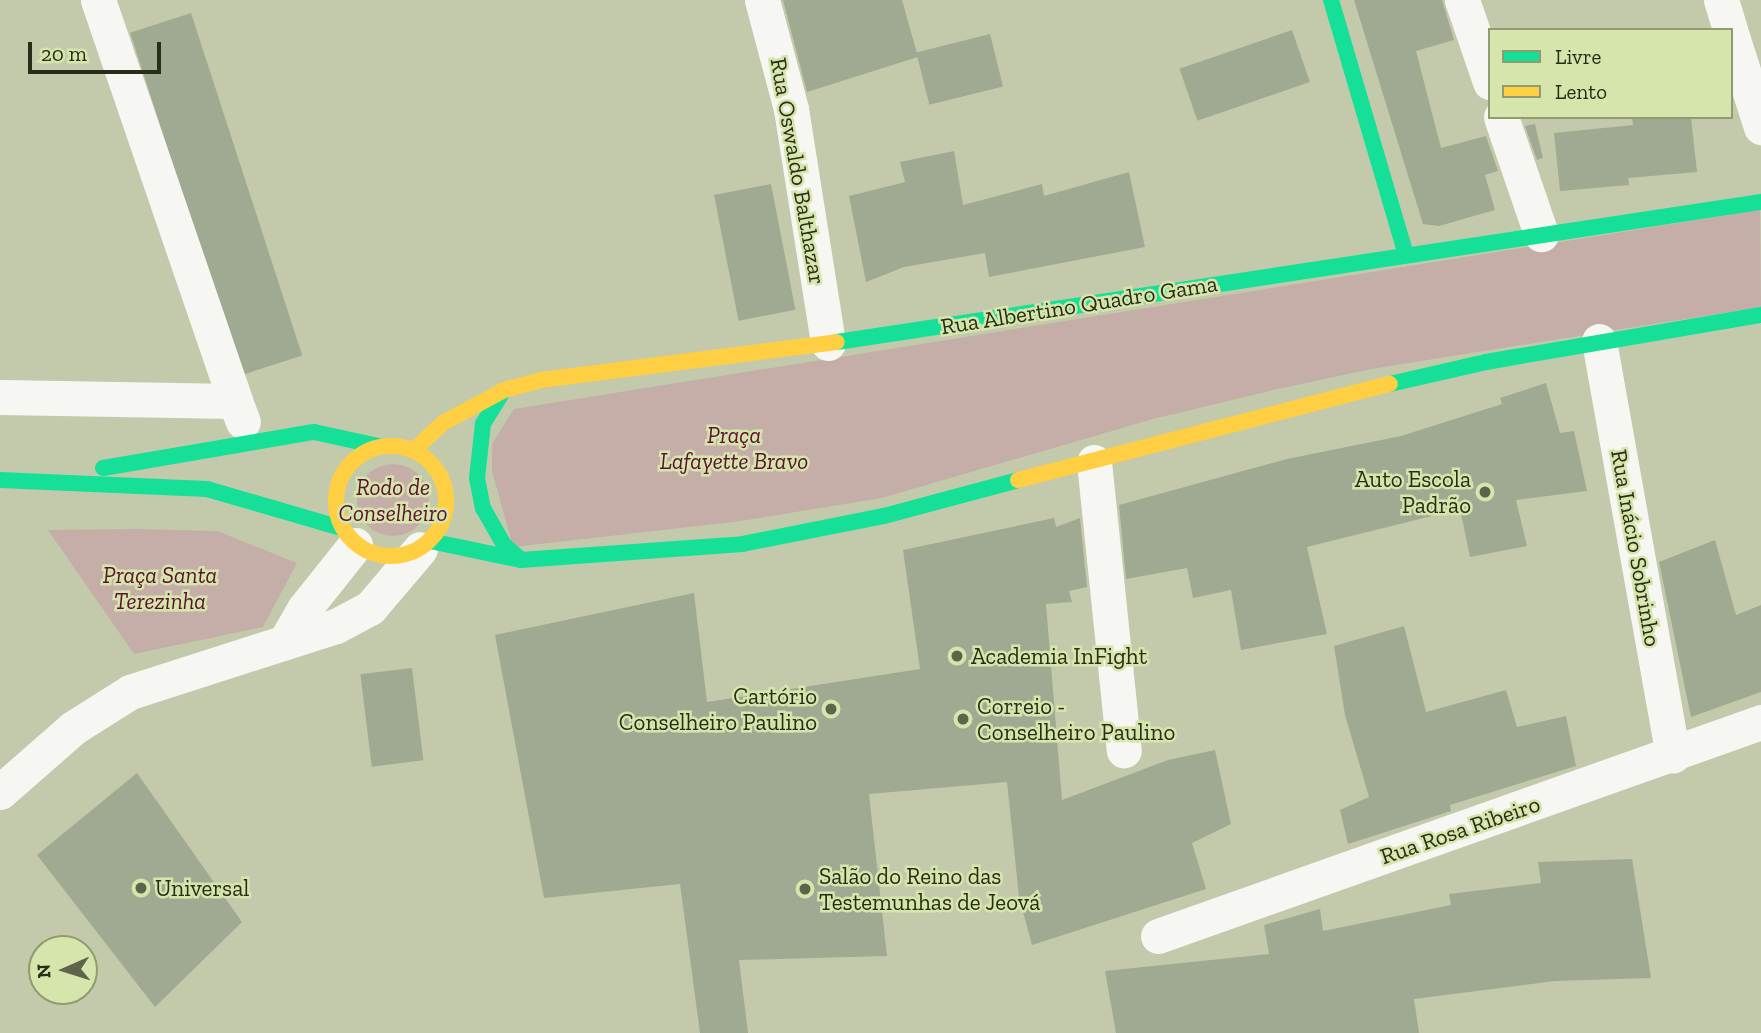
<!DOCTYPE html>
<html>
<head>
<meta charset="utf-8">
<style>
	body { margin:0 }
	#map { position:relative; width:1761px; height:1033px; overflow:hidden; background:#c3caab; font-family:"Zilla Slab",serif }
	div>[style] { position:absolute }
	.green>* { inset:0; background:#c5aea8 }
	.round { border-radius:50% }
	.building>* { inset:0; background:#a0aa93; transform-origin:0 0 }
	.street>* { height:35px; margin:-17.5px; padding:0 17.5px; transform-origin:17.5px; border-radius:17.5px; background:#f6f7f2 }
	.fast>* { height:16px; margin:-8px; padding:0 8px; transform-origin:8px; border-radius:8px; background:#16e098 }
	.slow>* { height:16px; margin:-8px; padding:0 8px; transform-origin:8px; border-radius:8px; background:#ffcf43 }
	.slow>.ring { margin:-8px; padding:0; box-sizing:content-box; background:none; border:16px solid #ffcf43; border-radius:50% }
	.dots>* { width:19px; height:19px; translate:-50% -50%; box-sizing:border-box; border:4px solid #d6e5ab; border-radius:50% }
	span { translate:-50% -50%; white-space:nowrap; text-align:center; line-height:1.15; -webkit-text-stroke:5px #d6e5ab; paint-order:stroke }
	.street-label { font-size:23px; color:#282d17 }
	.park-label { font-size:23px; color:#5c1031; font-style:italic }
	.poi-label { font-size:23px; color:#282d17 }
	.right { translate:-100% -50%; text-align:right }
	.left { translate:0 -50%; text-align:left }
	.legend { position:absolute; left:1488px; top:28px; width:245px; height:91px; box-sizing:border-box; background:#d6e5ab; border:2px solid #909b70; margin:0; padding:9px 12px; list-style:none; font-size:21px; color:#282d17 }
	.legend li { display:flex; align-items:center; gap:14px; height:35px }
	.legend b { width:35px; border:2px solid #909b70 }
	.north { position:absolute; left:28px; top:935px; width:70px; height:70px; box-sizing:border-box; background:#d6e5ab; border:2px solid #909b70; border-radius:50%; rotate:267deg; font-size:19px; font-weight:700; line-height:28px; text-align:center; color:#282d17 }
	.north::after { content:''; display:block; margin:auto; width:24px; height:32px; background:#5e644b; clip-path:polygon(50% 0,100% 100%,50% 72%,0 100%) }
	.scale { position:absolute; left:28px; top:42px; width:133px; height:32px; box-sizing:border-box; border:4px solid #282d17; border-top:0; padding-left:9px; font-size:21px; line-height:24px; white-space:nowrap; color:#282d17; -webkit-text-stroke:5px #d6e5ab; paint-order:stroke }
</style>
</head>
<body>
<div id="map">
	<div class="green">
		<i style="clip-path:polygon(1760px 210px,1761px 307px,1371px 369px,1278px 389px,1153px 419px,882px 498px,734px 522px,513px 547px,492px 471px,492px 444px,514px 409px)"></i>
		<i class="round" style="left:357px;top:464px;width:72px;height:72px"></i>
		<i style="clip-path:polygon(136px 529px,217px 531px,297px 563px,263px 627px,134px 654px,48px 530px)"></i>
	</div>
	<div class="building">
		<i style="clip-path:polygon(783px 0,902px 0,918px 57px,807px 92px)"></i>
		<i style="clip-path:polygon(1354px 0,1442px 0,1454px 40px,1416px 51px,1441px 148px,1486px 136px,1498px 171px,1485px 175px,1495px 210px,1439px 226px,1423px 224px)"></i>
		<i style="left:191px;top:13px;width:360px;height:64px;rotate:72deg"></i>
		<i style="left:1292px;top:30px;width:55px;height:119px;rotate:71deg"></i>
		<i style="left:990px;top:34px;width:54px;height:76px;rotate:76deg"></i>
		<i style="clip-path:polygon(1632px 117px,1691px 117px,1697px 172px,1628px 178px,1629px 185px,1560px 191px,1554px 133px,1633px 125px)"></i>
		<i style="clip-path:polygon(1535px 124px,1543px 158px,1537px 160px,1525px 126px)"></i>
		<i style="clip-path:polygon(954px 151px,963px 205px,1042px 184px,1044px 196px,1129px 172px,1145px 247px,989px 277px,985px 253px,904px 267px,866px 282px,849px 196px,905px 182px,900px 162px)"></i>
		<i style="left:771px;top:184px;width:128px;height:58px;rotate:79deg"></i>
		<i style="clip-path:polygon(1546px 383px,1560px 433px,1574px 431px,1587px 491px,1516px 500px,1527px 546px,1470px 557px,1460px 509px,1307px 547px,1327px 634px,1241px 650px,1231px 590px,1193px 598px,1187px 568px,1126px 579px,1119px 505px,1287px 459px,1401px 436px,1502px 404px,1500px 398px)"></i>
		<i style="clip-path:polygon(1054px 518px,1056px 527px,1080px 518px,1087px 587px,1069px 591px,1072px 602px,1046px 604px,1062px 800px,1168px 760px,1215px 750px,1231px 824px,1192px 843px,1206px 889px,1032px 945px,1019px 897px,1007px 782px,869px 794px,887px 956px,739px 960px,748px 1033px,700px 1033px,680px 884px,544px 898px,495px 635px,694px 593px,707px 702px,920px 669px,903px 550px)"></i>
		<i style="clip-path:polygon(1715px 540px,1736px 615px,1761px 605px,1761px 692px,1691px 717px,1659px 562px)"></i>
		<i style="clip-path:polygon(1404px 626px,1426px 712px,1506px 690px,1517px 727px,1566px 716px,1576px 766px,1450px 805px,1451px 811px,1348px 844px,1340px 810px,1369px 797px,1345px 715px,1334px 646px)"></i>
		<i style="left:412px;top:668px;width:93px;height:52px;rotate:83deg"></i>
		<i style="clip-path:polygon(137px 773px,242px 922px,155px 1007px,37px 855px)"></i>
		<i style="clip-path:polygon(1632px 859px,1651px 978px,1555px 981px,1414px 999px,1419px 1033px,1116px 1033px,1105px 971px,1269px 954px,1264px 925px,1320px 909px,1323px 931px,1451px 905px,1449px 894px,1541px 883px,1538px 862px)"></i>
	</div>
	<div class="street">
		<i style="left:98px;top:0;width:424px;rotate:71.1deg"></i>
		<i style="left:762px;top:0;width:113px;rotate:75.1deg"></i>
		<i style="left:791px;top:109px;width:237px;rotate:81deg"></i>
		<i style="left:1462px;top:0;width:87px;rotate:71.1deg"></i>
		<i style="left:1721px;top:0;width:31px;rotate:73deg"></i>
		<i style="left:1731px;top:33px;width:99px;rotate:72.3deg"></i>
		<i style="left:1501px;top:117px;width:124px;rotate:71.1deg"></i>
		<i style="left:1599px;top:341px;width:421px;rotate:79.9deg"></i>
		<i style="left:0;top:397px;width:235px;rotate:1deg"></i>
		<i style="left:235px;top:401px;width:22px;rotate:69deg"></i>
		<i style="left:1094px;top:462px;width:290px;rotate:84.1deg"></i>
		<i style="left:285px;top:642px;width:38px;rotate:-60deg"></i>
		<i style="left:304px;top:609px;width:82px;rotate:-51.4deg"></i>
		<i style="left:0;top:792px;width:97px;rotate:-41.2deg"></i>
		<i style="left:73px;top:728px;width:67px;rotate:-32.3deg"></i>
		<i style="left:130px;top:692px;width:216px;rotate:-17.8deg"></i>
		<i style="left:336px;top:626px;width:38px;rotate:-28deg"></i>
		<i style="left:370px;top:608px;width:77px;rotate:-49.7deg"></i>
		<i style="left:1158px;top:936px;width:640px;rotate:-19.54deg"></i>
	</div>
	<div class="fast">
		<i style="left:1331px;top:0;width:266px;rotate:73.6deg"></i>
		<i style="left:837px;top:342px;width:935px;rotate:-8.62deg"></i>
		<i style="left:1390px;top:384px;width:98px;rotate:-12.9deg"></i>
		<i style="left:1486px;top:362px;width:279px;rotate:-9.7deg"></i>
		<i style="left:504px;top:390px;width:40px;rotate:122deg"></i>
		<i style="left:483px;top:424px;width:54px;rotate:96.3deg"></i>
		<i style="left:477px;top:478px;width:31px;rotate:79deg"></i>
		<i style="left:483px;top:508px;width:43px;rotate:60.4deg"></i>
		<i style="left:504px;top:545px;width:23px;rotate:41deg"></i>
		<i style="left:103px;top:468px;width:214px;rotate:-9.7deg"></i>
		<i style="left:314px;top:432px;width:66px;rotate:12.3deg"></i>
		<i style="left:0;top:480px;width:207px;rotate:2.5deg"></i>
		<i style="left:207px;top:489px;width:140px;rotate:16.2deg"></i>
		<i style="left:430px;top:541px;width:93px;rotate:11.8deg"></i>
		<i style="left:521px;top:560px;width:222px;rotate:-4.1deg"></i>
		<i style="left:742px;top:544px;width:145px;rotate:-11.2deg"></i>
		<i style="left:884px;top:516px;width:139px;rotate:-15deg"></i>
	</div>
	<div class="slow">
		<i class="ring" style="left:336px;top:446px;width:94px;height:94px"></i>
		<i style="left:414px;top:450px;width:40px;rotate:-43deg"></i>
		<i style="left:443px;top:423px;width:69px;rotate:-28.4deg"></i>
		<i style="left:504px;top:390px;width:38px;rotate:-15deg"></i>
		<i style="left:541px;top:380px;width:298px;rotate:-7.3deg"></i>
		<i style="left:1018px;top:480px;width:384px;rotate:-14.5deg"></i>
	</div>
	<div class="dots">
		<i style="left:1485px;top:492px;background:#5e644b"></i>
		<i style="left:957px;top:656px;background:#5e644b"></i>
		<i style="left:831px;top:709px;background:#5e644b"></i>
		<i style="left:963px;top:719px;background:#5e644b"></i>
		<i style="left:141px;top:888px;background:#5e644b"></i>
		<i style="left:805px;top:889px;background:#5e644b"></i>
	</div>
	<div class="street-label">
		<span style="left:798px;top:171px;rotate:80deg">Rua Oswaldo Balthazar</span>
		<span style="left:1079px;top:305px;rotate:-9deg">Rua Albertino Quadro Gama</span>
		<span style="left:1636px;top:548px;rotate:80deg">Rua Inácio Sobrinho</span>
		<span style="left:1460px;top:830px;rotate:-19deg">Rua Rosa Ribeiro</span>
	</div>
	<div class="park-label">
		<span style="left:734px;top:448px">Praça<br>Lafayette Bravo</span>
		<span style="left:393px;top:500px">Rodo de<br>Conselheiro</span>
		<span style="left:160px;top:588px">Praça Santa<br>Terezinha</span>
	</div>
	<div class="poi-label">
		<span class="right" style="left:1471px;top:492px">Auto Escola<br>Padrão</span>
		<span class="left" style="left:971px;top:656px">Academia InFight</span>
		<span class="right" style="left:817px;top:709px">Cartório<br>Conselheiro Paulino</span>
		<span class="left" style="left:977px;top:719px">Correio -<br>Conselheiro Paulino</span>
		<span class="left" style="left:819px;top:889px">Salão do Reino das<br>Testemunhas de Jeová</span>
		<span class="left" style="left:155px;top:888px">Universal</span>
	</div>
	<ul class="legend">
	<li><b style="height:9px;background:#16e098"></b>Livre</li>
	<li><b style="height:9px;background:#ffcf43"></b>Lento</li>
	</ul>
	<div class="north">N</div>
	<div class="scale">20 m</div>
</div>
</body>
</html>
